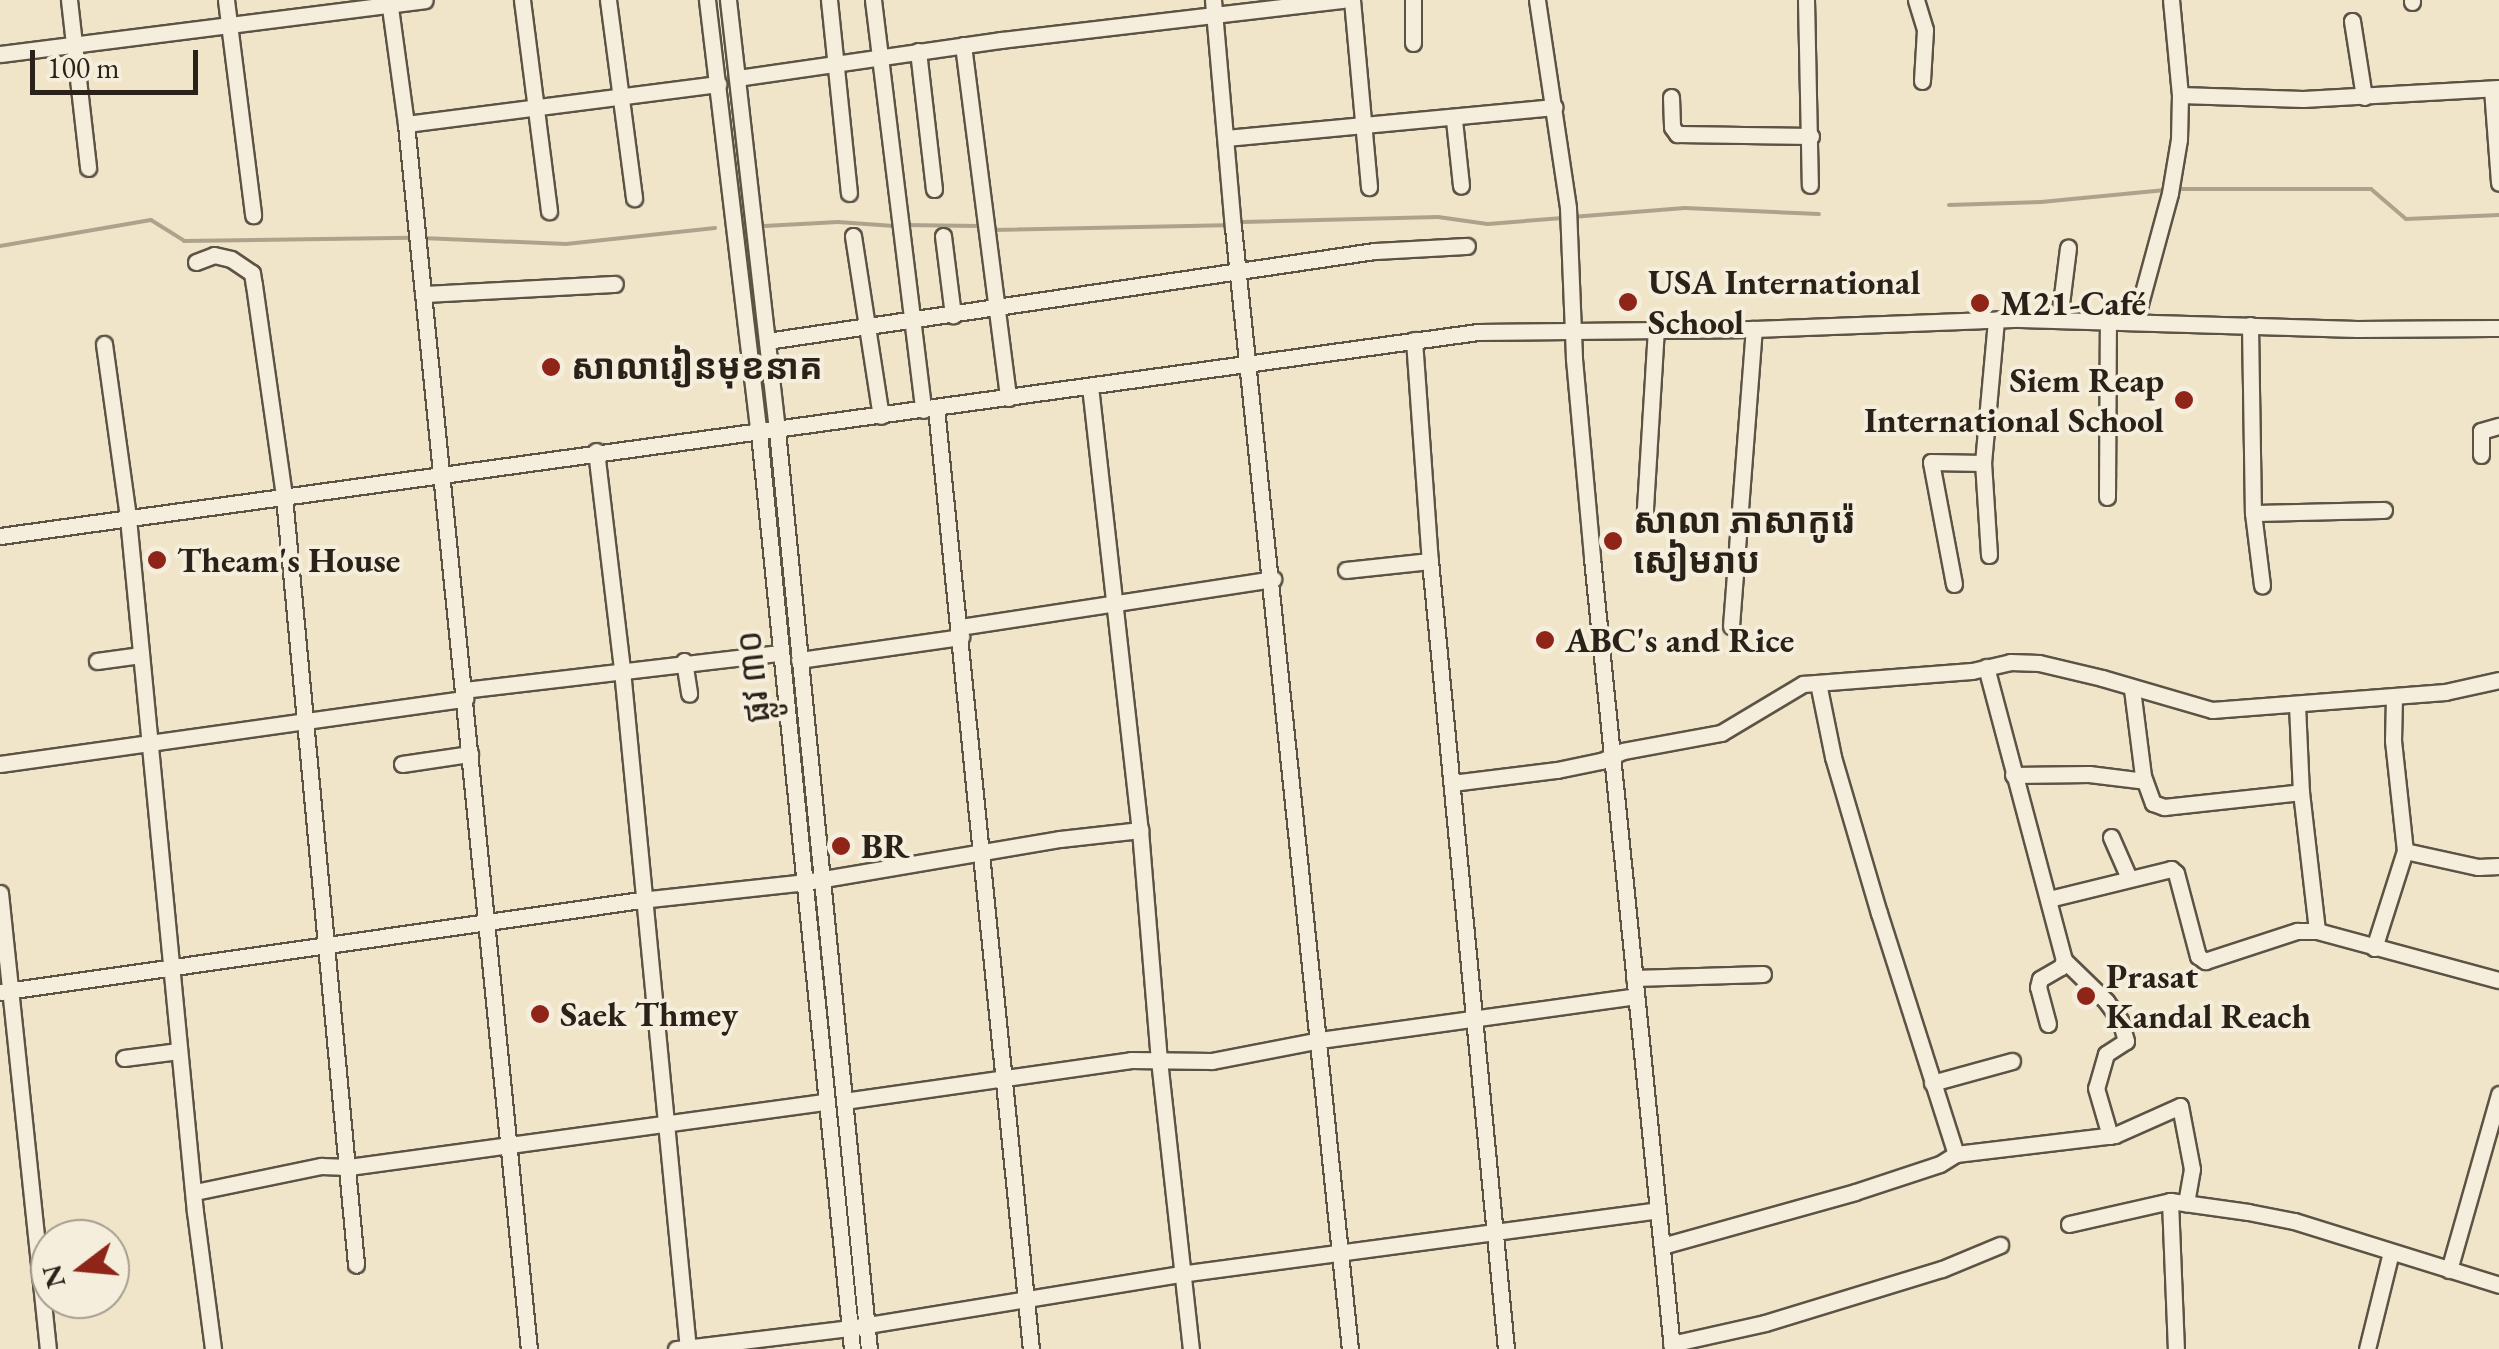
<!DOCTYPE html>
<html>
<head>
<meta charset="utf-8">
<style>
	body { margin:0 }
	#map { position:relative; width:2499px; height:1349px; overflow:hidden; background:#f0e5c9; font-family:"EB Garamond","Noto Sans Khmer",serif }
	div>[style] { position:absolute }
	.stream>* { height:4px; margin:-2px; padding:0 2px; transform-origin:2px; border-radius:2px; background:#ada38d }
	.roads { filter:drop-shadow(2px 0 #5c5345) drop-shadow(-2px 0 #5c5345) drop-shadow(0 2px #5c5345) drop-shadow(0 -2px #5c5345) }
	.minor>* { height:15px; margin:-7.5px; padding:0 7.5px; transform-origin:7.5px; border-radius:7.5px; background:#f5eedc }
	.dots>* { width:28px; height:28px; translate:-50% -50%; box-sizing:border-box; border:5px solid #f5eedc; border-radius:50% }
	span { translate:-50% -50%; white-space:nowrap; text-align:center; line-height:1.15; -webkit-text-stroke:8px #f5eedc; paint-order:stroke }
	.poi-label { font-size:35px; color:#2a2219; font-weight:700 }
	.left { translate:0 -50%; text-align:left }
	.right { translate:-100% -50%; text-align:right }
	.street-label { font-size:35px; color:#2a2219 }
	.north { position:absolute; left:30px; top:1219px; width:100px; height:100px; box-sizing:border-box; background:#f5eedc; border:2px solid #a49c8e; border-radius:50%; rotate:254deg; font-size:28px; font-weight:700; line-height:40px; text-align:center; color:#2a2219 }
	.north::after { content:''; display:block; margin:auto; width:35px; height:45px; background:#8f2418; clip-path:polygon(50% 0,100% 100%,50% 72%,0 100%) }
	.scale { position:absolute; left:30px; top:50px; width:168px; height:45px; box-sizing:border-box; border:5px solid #2a2219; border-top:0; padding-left:12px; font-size:30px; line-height:35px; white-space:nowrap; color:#2a2219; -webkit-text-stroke:8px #f5eedc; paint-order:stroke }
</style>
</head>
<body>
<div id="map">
	<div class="stream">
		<i style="left:2175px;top:189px;width:196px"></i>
		<i style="left:2371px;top:189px;width:46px;rotate:40.6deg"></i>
		<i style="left:2406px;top:219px;width:93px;rotate:-2.5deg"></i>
		<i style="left:1949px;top:205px;width:92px;rotate:-1.9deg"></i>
		<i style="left:2041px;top:202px;width:125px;rotate:-5.5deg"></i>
		<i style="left:1572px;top:217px;width:113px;rotate:-4.6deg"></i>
		<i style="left:1685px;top:208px;width:134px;rotate:2.6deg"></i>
		<i style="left:1243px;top:222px;width:195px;rotate:-1.5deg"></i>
		<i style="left:1438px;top:217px;width:50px;rotate:8deg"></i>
		<i style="left:1488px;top:224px;width:75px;rotate:-4.6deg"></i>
		<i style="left:903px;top:225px;width:76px;rotate:0.8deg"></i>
		<i style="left:764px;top:226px;width:74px;rotate:-3.1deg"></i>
		<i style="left:838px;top:222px;width:56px;rotate:4.1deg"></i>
		<i style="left:993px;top:230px;width:231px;rotate:-1.2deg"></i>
		<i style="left:422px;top:238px;width:144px;rotate:2.4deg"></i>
		<i style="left:566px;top:244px;width:150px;rotate:-6.1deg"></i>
		<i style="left:0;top:246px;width:153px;rotate:-9.8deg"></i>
		<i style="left:151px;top:220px;width:39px;rotate:32deg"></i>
		<i style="left:184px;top:241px;width:228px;rotate:-0.8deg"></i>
	</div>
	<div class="roads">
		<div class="minor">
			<i style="left:69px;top:0;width:169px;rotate:83.5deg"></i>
			<i style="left:226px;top:0;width:217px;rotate:82.8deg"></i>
			<i style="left:389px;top:0;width:125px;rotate:82.2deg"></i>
			<i style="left:406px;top:124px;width:1231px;rotate:84.27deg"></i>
			<i style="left:522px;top:0;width:213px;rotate:82.7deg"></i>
			<i style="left:608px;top:0;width:200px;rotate:82.5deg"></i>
			<i style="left:707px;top:0;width:436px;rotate:83.2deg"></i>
			<i style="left:759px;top:433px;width:921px;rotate:84.2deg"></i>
			<i style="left:728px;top:0;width:434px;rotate:83.5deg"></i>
			<i style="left:777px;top:431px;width:923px;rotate:84.28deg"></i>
			<i style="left:829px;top:0;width:194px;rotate:84.1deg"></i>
			<i style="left:873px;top:0;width:413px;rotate:83deg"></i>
			<i style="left:1213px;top:0;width:228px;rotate:85deg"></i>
			<i style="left:1233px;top:227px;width:1128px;rotate:84.05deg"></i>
			<i style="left:1352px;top:0;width:188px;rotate:84.8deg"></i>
			<i style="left:1413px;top:0;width:43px;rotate:90deg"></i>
			<i style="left:1537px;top:0;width:210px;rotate:81.5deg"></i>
			<i style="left:1568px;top:208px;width:151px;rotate:87.7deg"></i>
			<i style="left:1574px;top:359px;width:200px;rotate:84.8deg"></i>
			<i style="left:1592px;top:558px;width:795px;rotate:84.22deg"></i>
			<i style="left:1806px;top:0;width:185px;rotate:88.8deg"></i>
			<i style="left:1916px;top:0;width:31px;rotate:73deg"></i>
			<i style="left:1925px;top:30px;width:51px;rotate:93.4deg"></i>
			<i style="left:2412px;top:0;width:2px;rotate:90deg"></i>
			<i style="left:2352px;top:21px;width:77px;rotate:81deg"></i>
			<i style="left:963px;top:45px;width:356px;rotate:82.7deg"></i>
			<i style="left:918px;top:51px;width:139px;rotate:83.4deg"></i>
			<i style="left:0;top:54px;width:428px;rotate:-7.2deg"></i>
			<i style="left:737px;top:78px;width:267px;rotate:-8.2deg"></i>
			<i style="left:1001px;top:40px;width:344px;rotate:-6.7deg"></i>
			<i style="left:2492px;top:89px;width:94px;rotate:85.7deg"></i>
			<i style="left:2180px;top:95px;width:123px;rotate:1.9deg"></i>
			<i style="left:2303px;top:99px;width:196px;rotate:-3.2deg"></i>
			<i style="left:1671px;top:97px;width:30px;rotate:88deg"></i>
			<i style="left:1672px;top:127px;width:9px;rotate:54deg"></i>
			<i style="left:1677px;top:134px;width:134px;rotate:0.9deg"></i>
			<i style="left:1454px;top:120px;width:66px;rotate:83.9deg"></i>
			<i style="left:406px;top:124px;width:315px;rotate:-7.3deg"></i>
			<i style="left:1226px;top:138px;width:330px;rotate:-5.4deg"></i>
			<i style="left:853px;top:236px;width:182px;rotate:81.2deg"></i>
			<i style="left:943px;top:236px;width:80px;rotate:82.8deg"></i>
			<i style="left:196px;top:262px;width:19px;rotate:-21deg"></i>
			<i style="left:214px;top:255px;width:17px;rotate:13deg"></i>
			<i style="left:231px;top:259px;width:25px;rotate:34deg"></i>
			<i style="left:252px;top:273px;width:12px;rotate:81deg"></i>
			<i style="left:254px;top:285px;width:214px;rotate:81.9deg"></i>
			<i style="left:284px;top:497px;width:771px;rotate:84.64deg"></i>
			<i style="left:423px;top:294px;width:192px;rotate:-3deg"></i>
			<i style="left:2059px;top:320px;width:73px;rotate:-82.9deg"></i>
			<i style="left:2135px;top:322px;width:134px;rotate:-74.8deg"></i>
			<i style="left:2170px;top:193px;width:55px;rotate:-80.5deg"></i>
			<i style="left:2179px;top:139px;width:44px;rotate:-88.7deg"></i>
			<i style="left:2180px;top:95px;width:95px;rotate:-95.4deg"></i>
			<i style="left:2250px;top:325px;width:188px;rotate:89.1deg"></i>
			<i style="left:2253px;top:513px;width:73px;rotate:82.9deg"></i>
			<i style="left:1414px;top:340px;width:222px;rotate:85.9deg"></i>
			<i style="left:1430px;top:561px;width:792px;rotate:84.49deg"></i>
			<i style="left:767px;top:341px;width:614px;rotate:-8.43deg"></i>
			<i style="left:1374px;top:251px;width:93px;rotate:-3.1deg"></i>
			<i style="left:104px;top:344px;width:176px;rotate:82.1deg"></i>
			<i style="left:128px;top:518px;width:697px;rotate:84.49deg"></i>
			<i style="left:195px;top:1212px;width:138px;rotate:82.5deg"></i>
			<i style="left:1090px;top:386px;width:447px;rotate:83.6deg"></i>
			<i style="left:1140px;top:830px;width:231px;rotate:85.3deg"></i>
			<i style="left:1159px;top:1060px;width:291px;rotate:83.7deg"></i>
			<i style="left:936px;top:408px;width:946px;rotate:84.24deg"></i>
			<i style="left:596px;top:451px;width:221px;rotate:83.2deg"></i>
			<i style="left:622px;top:670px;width:682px;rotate:84.45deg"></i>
			<i style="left:2481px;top:455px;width:24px;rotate:-90deg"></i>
			<i style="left:2481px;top:431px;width:19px;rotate:-16deg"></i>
			<i style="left:2107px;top:497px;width:175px;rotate:-89.7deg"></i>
			<i style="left:1645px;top:508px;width:178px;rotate:-86.5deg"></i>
			<i style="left:2253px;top:513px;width:131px;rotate:-1.3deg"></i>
			<i style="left:0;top:536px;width:1492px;rotate:-7.86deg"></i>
			<i style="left:1478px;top:332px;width:276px;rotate:-0.6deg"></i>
			<i style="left:1754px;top:329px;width:266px;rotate:-2.2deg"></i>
			<i style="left:2020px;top:319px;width:337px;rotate:1.7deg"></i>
			<i style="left:2357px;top:329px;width:142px;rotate:-0.4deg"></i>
			<i style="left:1989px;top:555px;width:92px;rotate:-93.7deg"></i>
			<i style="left:1983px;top:463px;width:144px;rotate:-84.8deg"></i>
			<i style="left:1346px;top:570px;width:84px;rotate:-6.1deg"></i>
			<i style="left:1954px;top:584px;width:124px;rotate:-100.7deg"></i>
			<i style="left:1931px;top:462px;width:52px;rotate:1.1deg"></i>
			<i style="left:1731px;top:626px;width:298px;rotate:-85.6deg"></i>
			<i style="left:960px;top:627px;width:317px;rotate:-8.7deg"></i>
			<i style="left:799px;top:660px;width:164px;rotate:-8.1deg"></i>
			<i style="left:97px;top:661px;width:44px;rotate:-7.8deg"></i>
			<i style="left:684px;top:661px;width:33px;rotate:81deg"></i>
			<i style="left:1986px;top:667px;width:303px;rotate:75.1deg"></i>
			<i style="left:2064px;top:960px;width:59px;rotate:44.3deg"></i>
			<i style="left:2106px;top:1001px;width:24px;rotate:54deg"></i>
			<i style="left:2120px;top:1020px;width:22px;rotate:74deg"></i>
			<i style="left:2126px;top:1041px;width:24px;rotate:147deg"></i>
			<i style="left:2106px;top:1054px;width:35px;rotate:106deg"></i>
			<i style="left:2096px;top:1088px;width:50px;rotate:73.7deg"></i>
			<i style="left:1818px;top:683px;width:76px;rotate:78.5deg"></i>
			<i style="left:1833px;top:757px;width:163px;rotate:73.6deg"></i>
			<i style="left:1879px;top:913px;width:253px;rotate:72.3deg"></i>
			<i style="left:2132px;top:689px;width:88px;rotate:82.8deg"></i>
			<i style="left:2143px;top:776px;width:29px;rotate:70deg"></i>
			<i style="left:2153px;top:803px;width:12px;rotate:20deg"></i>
			<i style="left:2164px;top:807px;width:138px;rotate:-6.2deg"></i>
			<i style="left:464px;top:690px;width:319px;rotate:-6.7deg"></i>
			<i style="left:2297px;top:705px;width:87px;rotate:87.4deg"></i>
			<i style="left:2301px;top:792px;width:140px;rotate:83.4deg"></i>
			<i style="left:0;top:764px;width:470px;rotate:-8deg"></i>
			<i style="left:402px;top:764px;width:69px;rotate:-8.4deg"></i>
			<i style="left:2013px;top:775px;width:76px;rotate:-0.8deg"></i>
			<i style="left:2089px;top:774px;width:56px;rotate:7.1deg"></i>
			<i style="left:1452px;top:783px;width:106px;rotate:-7.1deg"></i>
			<i style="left:1557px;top:770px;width:45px;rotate:-11.6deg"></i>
			<i style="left:1601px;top:761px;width:24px;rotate:-24deg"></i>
			<i style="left:1623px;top:751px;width:100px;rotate:-10.4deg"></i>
			<i style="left:1721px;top:733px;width:96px;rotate:-30.9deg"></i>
			<i style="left:1803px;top:684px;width:169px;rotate:-4.4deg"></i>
			<i style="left:1972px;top:671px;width:39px;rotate:-13deg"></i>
			<i style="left:2010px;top:662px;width:29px;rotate:2deg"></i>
			<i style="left:2039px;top:663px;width:65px;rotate:13.4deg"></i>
			<i style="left:2102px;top:678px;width:115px;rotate:16.2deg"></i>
			<i style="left:2212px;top:710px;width:234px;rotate:-4.4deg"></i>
			<i style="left:2445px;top:692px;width:55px;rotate:-12.5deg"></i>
			<i style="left:2111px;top:837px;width:45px;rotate:66.3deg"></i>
			<i style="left:2405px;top:851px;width:75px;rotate:12.4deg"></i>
			<i style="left:2478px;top:867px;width:21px;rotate:-3deg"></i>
			<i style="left:0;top:893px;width:459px;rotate:84deg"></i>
			<i style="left:2049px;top:899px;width:126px;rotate:-13.8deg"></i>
			<i style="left:2171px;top:869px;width:6px;rotate:39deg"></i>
			<i style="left:2176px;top:873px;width:86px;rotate:75.2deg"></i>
			<i style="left:2198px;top:956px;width:9px;rotate:36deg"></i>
			<i style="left:2205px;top:961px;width:97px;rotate:-18.1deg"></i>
			<i style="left:2297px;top:931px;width:20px"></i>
			<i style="left:2317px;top:931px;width:188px;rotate:15.1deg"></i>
			<i style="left:2374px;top:948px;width:102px;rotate:-72.3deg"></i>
			<i style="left:2405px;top:851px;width:111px;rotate:-96.2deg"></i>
			<i style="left:2393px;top:741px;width:44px;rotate:-88.7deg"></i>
			<i style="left:1634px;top:978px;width:129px;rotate:-1.8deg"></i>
			<i style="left:0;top:992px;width:648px;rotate:-8.17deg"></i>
			<i style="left:641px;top:900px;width:166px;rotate:-6.2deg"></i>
			<i style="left:806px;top:882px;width:258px;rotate:-9.6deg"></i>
			<i style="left:1060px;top:839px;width:81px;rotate:-6.4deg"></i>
			<i style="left:2048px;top:1024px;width:38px;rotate:-105deg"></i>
			<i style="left:2038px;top:987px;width:8px;rotate:-76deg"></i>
			<i style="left:2040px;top:979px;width:24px;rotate:-30deg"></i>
			<i style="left:2061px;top:967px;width:8px;rotate:-67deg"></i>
			<i style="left:124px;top:1058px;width:55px;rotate:-7.3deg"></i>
			<i style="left:1932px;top:1083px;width:83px;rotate:-15.4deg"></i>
			<i style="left:844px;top:1101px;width:290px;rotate:-8.1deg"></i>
			<i style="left:1131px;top:1060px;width:81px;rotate:0.7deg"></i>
			<i style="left:1212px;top:1061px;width:110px;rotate:-11deg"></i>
			<i style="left:1320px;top:1040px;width:319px;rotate:-7.9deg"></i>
			<i style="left:195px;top:1192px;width:129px;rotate:-11.7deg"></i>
			<i style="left:321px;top:1166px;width:28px;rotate:2deg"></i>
			<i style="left:349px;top:1167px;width:481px;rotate:-7.8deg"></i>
			<i style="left:2170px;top:1201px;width:148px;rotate:87.7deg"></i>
			<i style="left:2069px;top:1224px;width:104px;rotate:-12.8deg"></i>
			<i style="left:2170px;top:1201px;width:79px;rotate:8deg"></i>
			<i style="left:2248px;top:1212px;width:47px;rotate:11.1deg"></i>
			<i style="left:2294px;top:1221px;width:215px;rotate:17.3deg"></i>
			<i style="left:1662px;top:1246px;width:200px;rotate:-15.6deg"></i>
			<i style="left:1855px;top:1192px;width:89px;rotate:-18.2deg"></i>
			<i style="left:1940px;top:1164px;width:19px;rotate:-32deg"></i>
			<i style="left:1956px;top:1154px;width:160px;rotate:-6.8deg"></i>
			<i style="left:2115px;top:1135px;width:71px;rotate:-24deg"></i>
			<i style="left:2180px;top:1106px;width:64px;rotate:79.2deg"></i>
			<i style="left:2192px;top:1169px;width:35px;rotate:100deg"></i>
			<i style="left:2449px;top:1270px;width:183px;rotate:-74.1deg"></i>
			<i style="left:1671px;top:1344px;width:96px;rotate:-12.6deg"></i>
			<i style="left:1765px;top:1323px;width:185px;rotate:-17deg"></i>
			<i style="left:1942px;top:1269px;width:63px;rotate:-22.5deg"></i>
			<i style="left:676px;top:1349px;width:175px;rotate:-6.9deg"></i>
			<i style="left:850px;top:1328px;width:334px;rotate:-9.3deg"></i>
			<i style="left:1180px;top:1274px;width:482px;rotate:-7.6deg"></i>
			<i style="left:2367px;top:1349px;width:100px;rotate:-76.1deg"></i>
		</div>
	</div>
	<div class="dots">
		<i style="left:1628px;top:302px;background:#8f2418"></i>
		<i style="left:1980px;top:303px;background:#8f2418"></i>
		<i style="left:551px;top:367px;background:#8f2418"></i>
		<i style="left:2184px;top:400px;background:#8f2418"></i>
		<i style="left:1613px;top:541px;background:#8f2418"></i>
		<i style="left:157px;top:560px;background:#8f2418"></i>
		<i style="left:1545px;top:640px;background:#8f2418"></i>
		<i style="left:841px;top:846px;background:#8f2418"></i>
		<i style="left:2086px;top:996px;background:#8f2418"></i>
		<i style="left:540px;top:1014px;background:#8f2418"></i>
	</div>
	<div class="poi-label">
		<span class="left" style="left:1648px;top:302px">USA International<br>School</span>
		<span class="left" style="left:2000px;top:303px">M21-Café</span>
		<span class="left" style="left:571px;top:367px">សាលារៀនមុខនាគ</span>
		<span class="right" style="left:2164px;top:400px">Siem Reap<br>International School</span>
		<span class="left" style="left:1633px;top:541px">សាលា ភាសាកូរ៉េ<br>សៀមរាប</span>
		<span class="left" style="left:177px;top:560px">Theam's House</span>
		<span class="left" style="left:1565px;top:640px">ABC's and Rice</span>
		<span class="left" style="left:861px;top:846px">BR</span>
		<span class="left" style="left:2106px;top:996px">Prasat<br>Kandal Reach</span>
		<span class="left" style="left:560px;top:1014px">Saek Thmey</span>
	</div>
	<div class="street-label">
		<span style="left:753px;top:677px;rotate:-96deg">ផ្លូវ ៣០</span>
	</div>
	<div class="north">N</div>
	<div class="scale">100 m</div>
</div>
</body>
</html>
